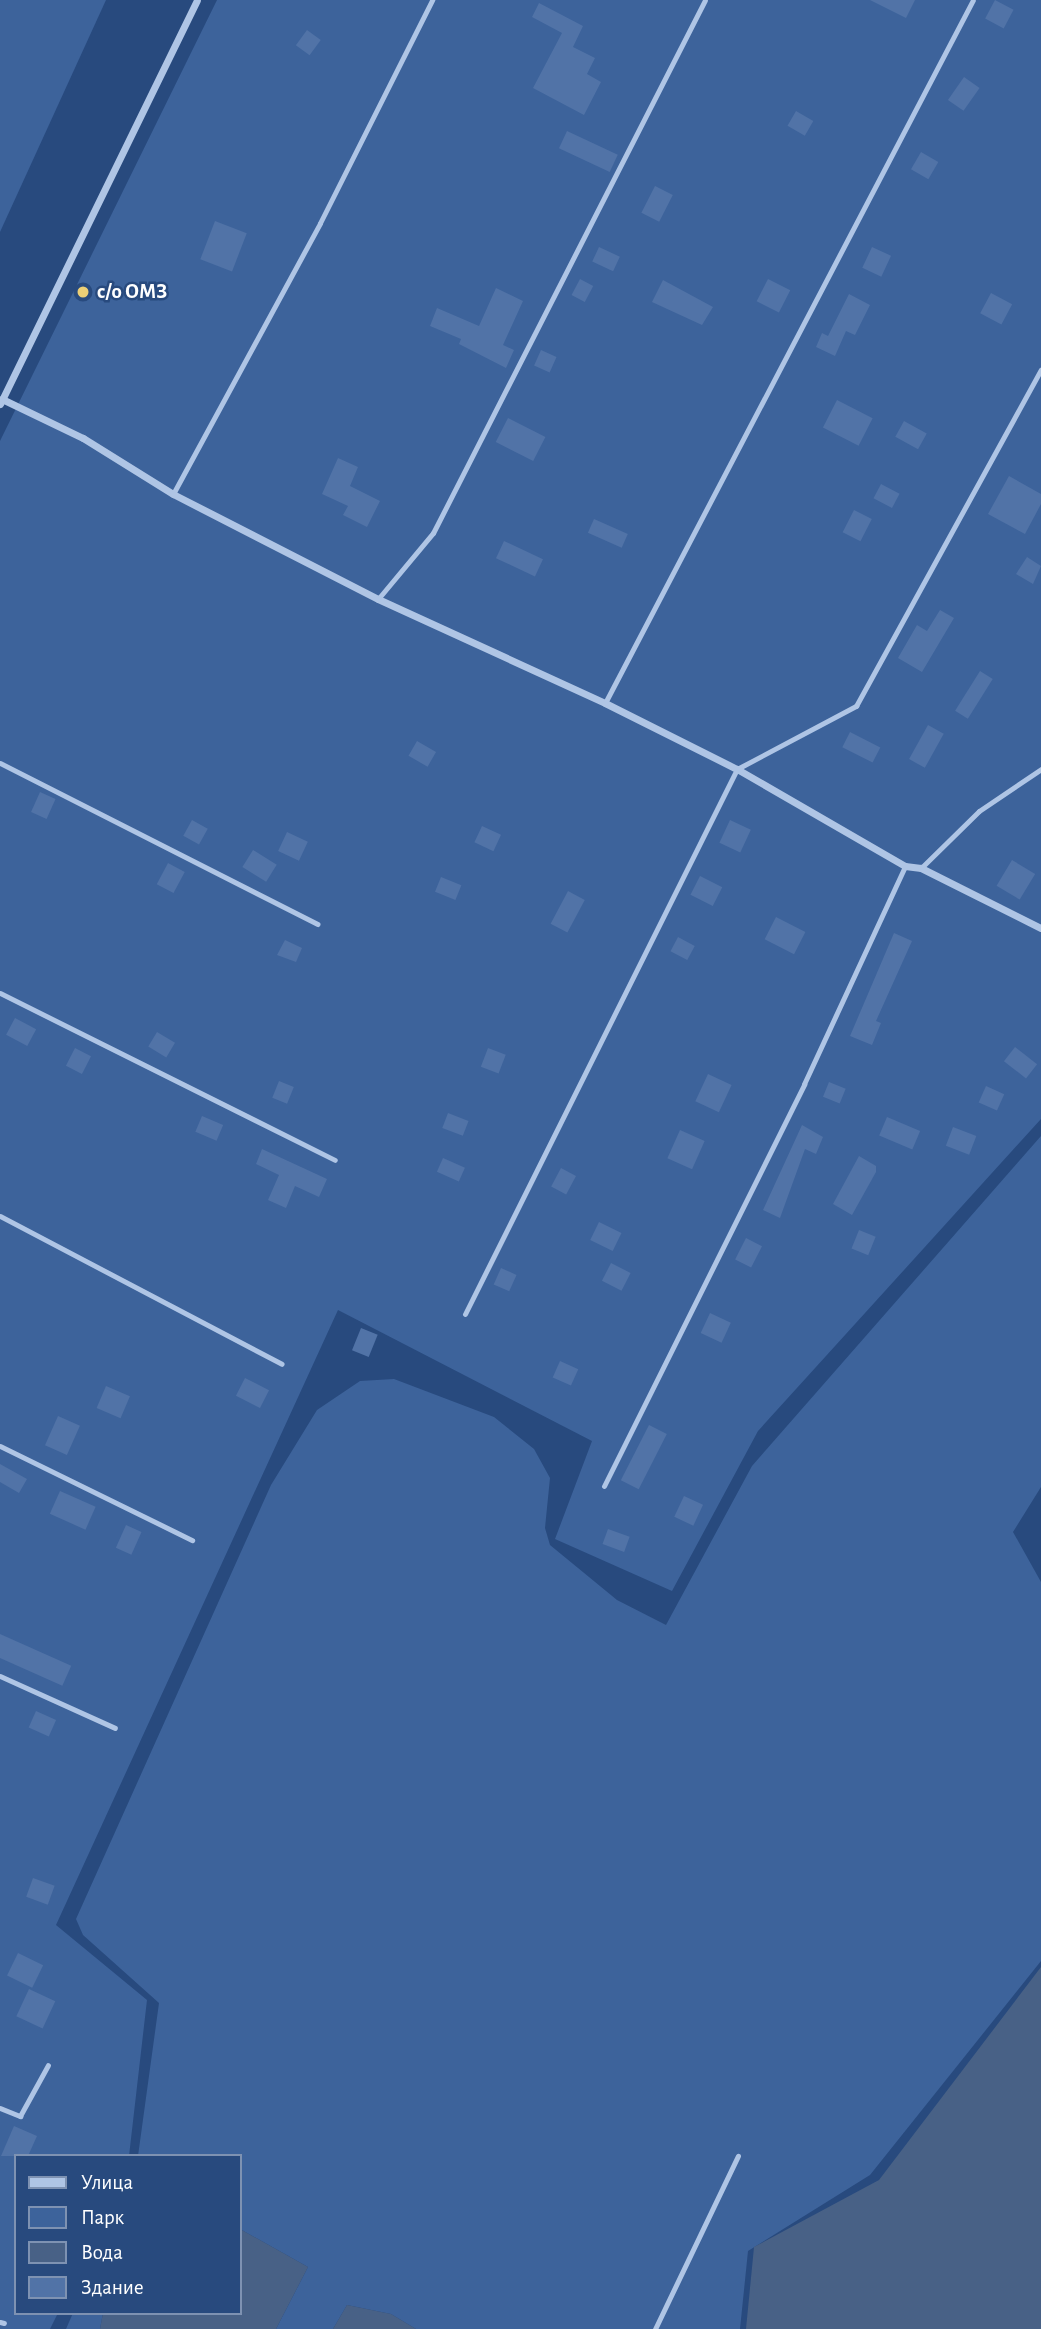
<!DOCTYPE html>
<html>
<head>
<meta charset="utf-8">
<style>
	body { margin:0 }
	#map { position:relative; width:1041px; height:2329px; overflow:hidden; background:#284a7e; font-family:"Alegreya Sans",sans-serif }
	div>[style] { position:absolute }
	.green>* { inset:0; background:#3d639b }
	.water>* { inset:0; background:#486186 }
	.building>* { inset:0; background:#5173a7; transform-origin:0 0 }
	.lane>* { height:5px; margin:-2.5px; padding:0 2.5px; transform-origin:2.5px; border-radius:2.5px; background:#afc5e5 }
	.street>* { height:7px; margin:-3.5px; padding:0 3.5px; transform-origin:3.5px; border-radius:3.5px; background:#afc5e5 }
	.dots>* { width:19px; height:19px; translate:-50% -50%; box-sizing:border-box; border:4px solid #284a7e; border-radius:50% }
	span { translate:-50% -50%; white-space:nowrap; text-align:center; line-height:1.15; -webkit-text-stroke:5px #284a7e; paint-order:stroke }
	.poi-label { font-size:21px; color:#fff; font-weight:700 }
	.left { translate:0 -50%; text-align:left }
	.legend { position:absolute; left:14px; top:2154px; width:228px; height:161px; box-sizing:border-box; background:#284a7e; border:2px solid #7e92b2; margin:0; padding:9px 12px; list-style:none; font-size:21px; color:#fff }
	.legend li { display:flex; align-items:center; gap:14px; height:35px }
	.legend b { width:35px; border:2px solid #7e92b2 }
</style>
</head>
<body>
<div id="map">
	<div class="green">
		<i style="clip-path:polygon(0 0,106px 0,0 232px)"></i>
		<i style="clip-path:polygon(217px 0,1041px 0,1041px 1119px,758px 1431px,672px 1591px,555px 1539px,592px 1441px,338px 1310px,56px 1925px,147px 2000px,129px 2156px,16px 2156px,16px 2313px,58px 2313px,50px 2329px,0 2329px,0 441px)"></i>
		<i style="clip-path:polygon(1041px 1136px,1041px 1487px,1013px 1532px,1041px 1582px,1041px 1961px,870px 2175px,748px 2251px,740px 2329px,416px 2329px,391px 2314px,347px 2305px,333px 2329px,276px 2329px,308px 2267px,240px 2229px,240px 2156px,138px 2156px,159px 2003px,83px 1935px,76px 1919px,271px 1485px,317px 1410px,360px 1381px,394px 1379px,494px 1417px,534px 1449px,550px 1478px,545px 1528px,550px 1545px,617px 1600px,666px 1625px,752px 1466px)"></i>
		<i style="clip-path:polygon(73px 2313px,103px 2313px,100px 2329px,66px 2329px)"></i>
	</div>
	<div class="water">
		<i style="clip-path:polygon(1041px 1967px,1041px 2329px,746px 2329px,754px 2247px,879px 2180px)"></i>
		<i style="clip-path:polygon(240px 2229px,308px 2267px,276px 2329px,100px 2329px,103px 2313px,240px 2313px)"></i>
		<i style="clip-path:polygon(347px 2305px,391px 2314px,416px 2329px,333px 2329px)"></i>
	</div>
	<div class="building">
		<i style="clip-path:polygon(870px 0,915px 0,906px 18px)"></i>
		<i style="left:995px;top:0;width:21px;height:21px;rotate:28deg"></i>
		<i style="clip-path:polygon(539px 3px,583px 26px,573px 47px,595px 58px,587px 74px,601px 82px,584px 115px,533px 88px,562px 33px,532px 17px)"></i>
		<i style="left:307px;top:30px;width:17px;height:19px;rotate:36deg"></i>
		<i style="left:964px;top:77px;width:19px;height:28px;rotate:35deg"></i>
		<i style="left:796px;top:111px;width:20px;height:17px;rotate:30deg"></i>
		<i style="left:567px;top:131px;width:56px;height:19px;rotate:25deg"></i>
		<i style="left:921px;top:152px;width:20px;height:20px;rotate:30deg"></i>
		<i style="left:655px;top:186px;width:20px;height:30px;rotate:27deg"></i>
		<i style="left:215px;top:221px;width:34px;height:41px;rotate:21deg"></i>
		<i style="left:599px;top:247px;width:23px;height:16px;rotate:25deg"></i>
		<i style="left:872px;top:247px;width:21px;height:23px;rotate:25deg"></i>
		<i style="left:580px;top:279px;width:15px;height:18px;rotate:28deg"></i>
		<i style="left:768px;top:279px;width:25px;height:25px;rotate:27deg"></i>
		<i style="clip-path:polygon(663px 280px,713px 307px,702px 325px,652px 302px)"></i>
		<i style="clip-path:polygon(496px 288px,523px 301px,503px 345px,514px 350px,506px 368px,459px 344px,461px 339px,430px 326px,437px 308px,479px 326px)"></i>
		<i style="left:991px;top:293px;width:24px;height:23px;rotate:28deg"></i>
		<i style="clip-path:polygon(849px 294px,870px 305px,855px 335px,846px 331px,835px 356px,816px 347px,822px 333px,828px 336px)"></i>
		<i style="left:541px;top:350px;width:17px;height:17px;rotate:24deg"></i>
		<i style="left:837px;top:400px;width:40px;height:31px;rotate:27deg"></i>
		<i style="left:508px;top:418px;width:42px;height:27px;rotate:27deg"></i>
		<i style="left:904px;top:421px;width:26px;height:18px;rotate:29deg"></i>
		<i style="clip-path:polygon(338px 458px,358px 467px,350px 486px,380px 501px,367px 527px,343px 515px,348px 506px,322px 494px)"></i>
		<i style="clip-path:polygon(1009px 476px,1041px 494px,1041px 504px,1025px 534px,988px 514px)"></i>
		<i style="left:881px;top:484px;width:21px;height:16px;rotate:28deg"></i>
		<i style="left:854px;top:510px;width:20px;height:25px;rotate:27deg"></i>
		<i style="left:594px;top:519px;width:37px;height:15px;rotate:24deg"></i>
		<i style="left:504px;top:541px;width:43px;height:19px;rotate:25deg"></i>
		<i style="clip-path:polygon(1027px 557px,1041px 566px,1033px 584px,1016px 574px)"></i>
		<i style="clip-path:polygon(940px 610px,954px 618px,922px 672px,898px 658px,917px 625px,927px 631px)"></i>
		<i style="left:980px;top:671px;width:15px;height:47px;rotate:32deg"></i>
		<i style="left:928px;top:725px;width:18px;height:39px;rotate:29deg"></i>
		<i style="left:850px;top:732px;width:34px;height:17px;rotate:27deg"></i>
		<i style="left:417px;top:741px;width:22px;height:17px;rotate:30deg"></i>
		<i style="left:40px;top:792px;width:17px;height:22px;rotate:24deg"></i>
		<i style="left:192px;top:820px;width:18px;height:18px;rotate:29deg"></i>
		<i style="left:730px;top:820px;width:23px;height:25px;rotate:25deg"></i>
		<i style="left:482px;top:826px;width:21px;height:18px;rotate:25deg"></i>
		<i style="left:287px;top:832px;width:23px;height:21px;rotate:25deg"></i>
		<i style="left:253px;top:850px;width:28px;height:20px;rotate:32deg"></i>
		<i style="left:1012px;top:860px;width:27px;height:30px;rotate:31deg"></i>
		<i style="left:168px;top:863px;width:19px;height:24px;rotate:28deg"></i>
		<i style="left:700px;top:876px;width:25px;height:21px;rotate:27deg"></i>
		<i style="left:441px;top:877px;width:22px;height:16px;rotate:22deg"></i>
		<i style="left:568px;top:891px;width:19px;height:37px;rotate:28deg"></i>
		<i style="left:776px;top:917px;width:33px;height:25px;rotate:27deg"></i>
		<i style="clip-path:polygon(894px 933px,912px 941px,876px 1021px,881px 1023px,872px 1045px,850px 1036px)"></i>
		<i style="left:678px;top:937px;width:19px;height:16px;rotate:28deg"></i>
		<i style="clip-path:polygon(285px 940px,302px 948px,296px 962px,277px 955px)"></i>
		<i style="left:15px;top:1018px;width:24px;height:19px;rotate:28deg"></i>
		<i style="left:157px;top:1032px;width:21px;height:17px;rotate:31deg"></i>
		<i style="left:1015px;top:1047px;width:28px;height:18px;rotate:38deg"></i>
		<i style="left:75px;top:1048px;width:18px;height:20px;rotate:27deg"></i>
		<i style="left:488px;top:1048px;width:19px;height:20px;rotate:21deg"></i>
		<i style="left:708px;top:1074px;width:26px;height:30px;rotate:25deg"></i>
		<i style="left:279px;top:1081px;width:16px;height:18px;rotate:22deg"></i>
		<i style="left:829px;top:1082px;width:18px;height:16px;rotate:22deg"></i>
		<i style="left:986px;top:1086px;width:20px;height:18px;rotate:24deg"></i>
		<i style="left:448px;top:1113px;width:22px;height:16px;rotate:21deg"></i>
		<i style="left:202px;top:1116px;width:23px;height:17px;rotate:23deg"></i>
		<i style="left:887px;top:1117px;width:36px;height:20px;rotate:23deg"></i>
		<i style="clip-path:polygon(802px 1125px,823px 1137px,816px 1154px,805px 1149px,780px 1218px,763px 1210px)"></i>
		<i style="left:953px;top:1127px;width:25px;height:20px;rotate:21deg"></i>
		<i style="left:680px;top:1130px;width:27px;height:31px;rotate:24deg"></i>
		<i style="clip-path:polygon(262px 1149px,327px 1179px,319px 1197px,295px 1186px,286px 1208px,268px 1200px,279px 1175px,256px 1164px)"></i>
		<i style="clip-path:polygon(859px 1156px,876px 1166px,876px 1172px,852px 1215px,833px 1204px)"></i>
		<i style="left:443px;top:1158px;width:24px;height:15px;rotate:24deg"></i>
		<i style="left:561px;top:1168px;width:17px;height:21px;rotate:28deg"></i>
		<i style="left:599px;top:1222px;width:25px;height:20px;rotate:26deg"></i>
		<i style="left:859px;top:1230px;width:18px;height:20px;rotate:22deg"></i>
		<i style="left:746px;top:1238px;width:18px;height:24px;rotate:27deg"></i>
		<i style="left:611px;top:1263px;width:22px;height:20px;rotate:27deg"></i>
		<i style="left:501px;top:1268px;width:17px;height:18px;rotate:24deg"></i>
		<i style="left:710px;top:1313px;width:23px;height:22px;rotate:25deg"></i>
		<i style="left:361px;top:1328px;width:18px;height:24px;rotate:22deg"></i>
		<i style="left:560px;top:1361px;width:20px;height:18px;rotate:24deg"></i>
		<i style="left:245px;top:1378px;width:27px;height:20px;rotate:27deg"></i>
		<i style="left:106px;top:1386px;width:26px;height:24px;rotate:23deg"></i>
		<i style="left:58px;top:1416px;width:24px;height:32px;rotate:24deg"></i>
		<i style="left:649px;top:1425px;width:20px;height:62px;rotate:27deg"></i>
		<i style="clip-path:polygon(0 1464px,27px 1479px,19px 1493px,0 1482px)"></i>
		<i style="left:60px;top:1491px;width:39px;height:25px;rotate:24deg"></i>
		<i style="left:684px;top:1496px;width:21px;height:23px;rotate:25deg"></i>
		<i style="left:126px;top:1525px;width:17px;height:25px;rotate:24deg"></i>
		<i style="left:608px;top:1529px;width:23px;height:16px;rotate:20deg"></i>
		<i style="left:0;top:1634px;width:78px;height:22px;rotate:24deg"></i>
		<i style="left:36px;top:1711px;width:22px;height:18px;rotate:24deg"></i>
		<i style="left:33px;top:1878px;width:23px;height:20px;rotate:20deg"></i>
		<i style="left:18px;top:1953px;width:28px;height:25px;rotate:26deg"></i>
		<i style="left:29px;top:1989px;width:29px;height:30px;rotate:25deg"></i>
		<i style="clip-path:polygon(14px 2126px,37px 2136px,28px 2156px,1px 2156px)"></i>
	</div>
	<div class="lane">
		<i style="left:173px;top:494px;width:308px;rotate:-61.5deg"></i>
		<i style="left:320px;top:223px;width:250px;rotate:-63.3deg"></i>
		<i style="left:378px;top:599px;width:86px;rotate:-50.2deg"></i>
		<i style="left:433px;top:533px;width:598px;rotate:-62.96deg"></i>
		<i style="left:605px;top:703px;width:793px;rotate:-62.37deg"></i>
		<i style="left:0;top:763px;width:356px;rotate:26.9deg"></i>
		<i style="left:921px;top:868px;width:81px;rotate:-44.5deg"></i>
		<i style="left:979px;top:811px;width:75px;rotate:-34.1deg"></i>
		<i style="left:0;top:993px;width:374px;rotate:26.5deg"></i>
		<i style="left:0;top:1216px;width:318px;rotate:27.7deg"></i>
		<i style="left:465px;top:1314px;width:609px;rotate:-63.48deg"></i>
		<i style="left:737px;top:769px;width:135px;rotate:-27.9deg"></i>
		<i style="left:856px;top:706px;width:384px;rotate:-61.2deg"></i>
		<i style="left:0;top:1446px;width:214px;rotate:26.1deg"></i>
		<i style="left:604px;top:1486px;width:449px;rotate:-63.5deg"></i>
		<i style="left:804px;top:1084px;width:240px;rotate:-65.1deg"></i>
		<i style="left:0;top:1676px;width:126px;rotate:24.3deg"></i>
		<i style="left:0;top:2108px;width:22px;rotate:22deg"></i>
		<i style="left:20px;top:2116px;width:58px;rotate:-61.2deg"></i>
		<i style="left:0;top:2322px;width:4px;rotate:14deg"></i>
		<i style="left:655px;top:2329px;width:192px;rotate:-64.4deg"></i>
	</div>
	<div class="street">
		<i style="left:2px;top:399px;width:90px;rotate:25.7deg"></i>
		<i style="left:83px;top:438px;width:106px;rotate:31.9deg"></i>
		<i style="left:173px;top:494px;width:230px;rotate:27.1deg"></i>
		<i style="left:378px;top:599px;width:250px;rotate:24.6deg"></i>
		<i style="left:605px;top:703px;width:148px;rotate:26.6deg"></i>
		<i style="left:737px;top:769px;width:194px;rotate:30deg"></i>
		<i style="left:905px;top:866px;width:16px;rotate:7deg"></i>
		<i style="left:921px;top:868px;width:134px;rotate:26.6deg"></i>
		<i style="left:0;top:404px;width:449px;rotate:-64deg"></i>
	</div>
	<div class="dots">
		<i style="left:83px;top:292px;background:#eccf76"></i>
	</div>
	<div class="poi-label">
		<span class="left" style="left:97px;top:292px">с/о ОМЗ</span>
	</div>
	<ul class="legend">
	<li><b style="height:9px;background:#afc5e5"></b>Улица</li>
	<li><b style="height:19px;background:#3d639b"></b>Парк</li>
	<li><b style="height:19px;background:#486186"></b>Вода</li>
	<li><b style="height:19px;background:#5173a7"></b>Здание</li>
	</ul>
</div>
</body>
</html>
